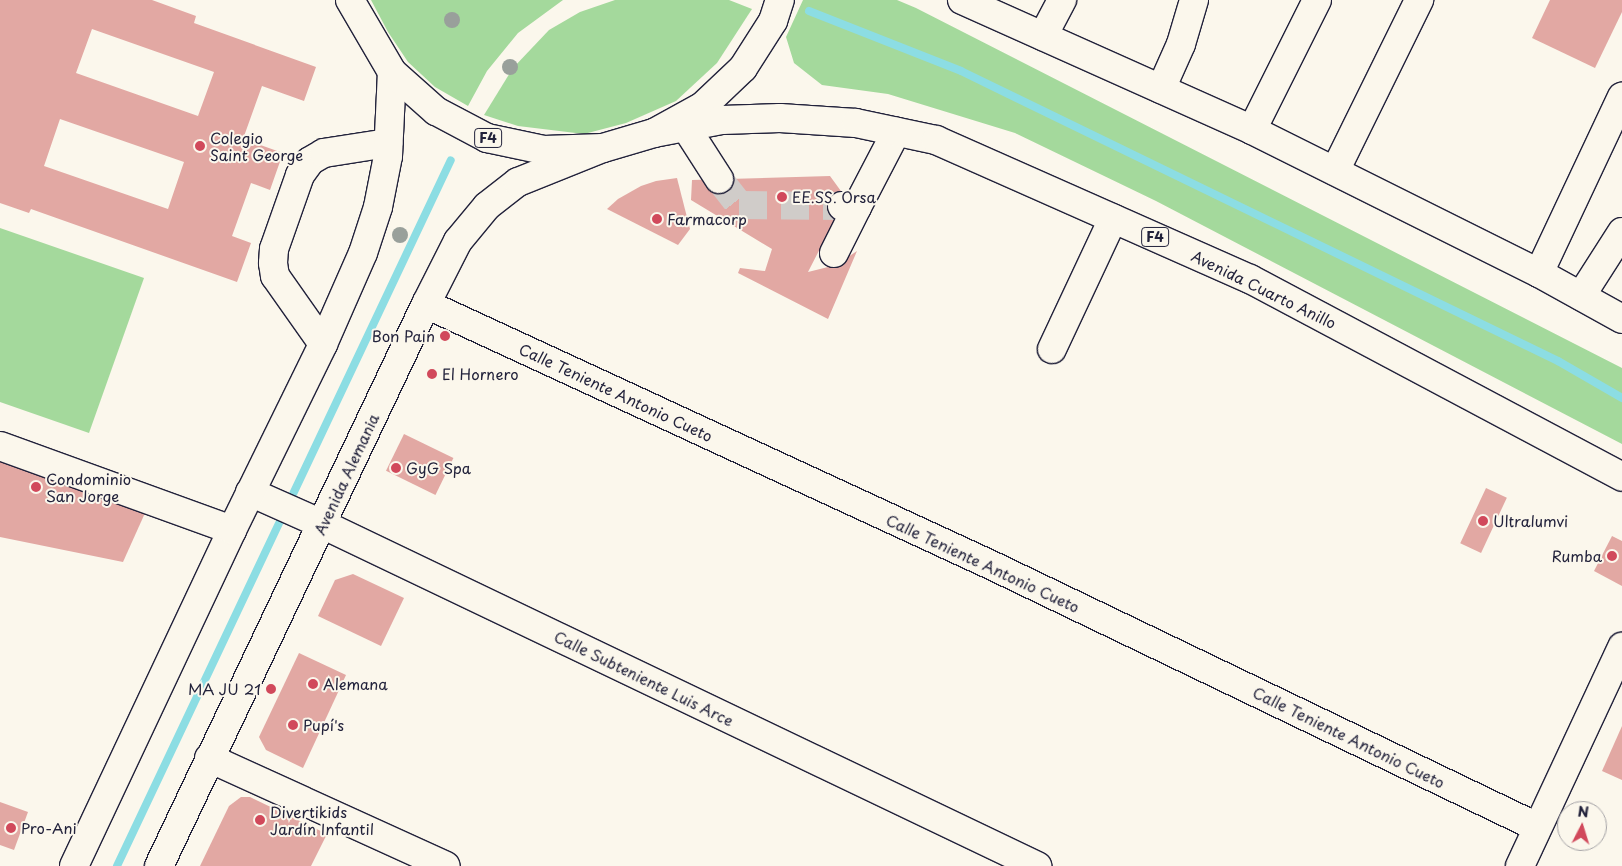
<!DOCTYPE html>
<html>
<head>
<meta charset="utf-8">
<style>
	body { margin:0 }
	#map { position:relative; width:1622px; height:866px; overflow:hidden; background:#fbf7ec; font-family:"Playpen Sans",sans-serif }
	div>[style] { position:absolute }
	.green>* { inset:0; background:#a4d99c }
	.stream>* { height:8px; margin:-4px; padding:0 4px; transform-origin:4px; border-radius:4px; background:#8cdde3 }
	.building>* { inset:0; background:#e2a8a3; transform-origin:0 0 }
	.minor-tunnel>* { height:28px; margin-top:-14px; transform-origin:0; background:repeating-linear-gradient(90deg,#d0ccc9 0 28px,transparent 0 42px) }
	.roads { filter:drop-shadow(1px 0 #22223b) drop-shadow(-1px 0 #22223b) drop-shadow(0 1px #22223b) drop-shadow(0 -1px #22223b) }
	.minor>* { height:28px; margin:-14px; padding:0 14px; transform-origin:14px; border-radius:14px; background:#fbf7ec }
	.major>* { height:28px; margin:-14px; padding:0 14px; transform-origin:14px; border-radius:14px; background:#fbf7ec }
	.highway>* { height:28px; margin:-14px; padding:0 14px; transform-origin:14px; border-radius:14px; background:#fbf7ec }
	.trees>* { width:16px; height:16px; margin:-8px; border-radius:50%; background:#99a09b }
	.dots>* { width:14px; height:14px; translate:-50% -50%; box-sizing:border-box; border:2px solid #fbf7ec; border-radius:50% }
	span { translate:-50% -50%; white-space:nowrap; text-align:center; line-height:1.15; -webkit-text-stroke:4px #fbf7ec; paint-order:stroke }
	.shield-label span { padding:1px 4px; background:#fbf7ec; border:1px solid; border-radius:4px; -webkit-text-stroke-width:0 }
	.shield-label { font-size:14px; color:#22223b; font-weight:700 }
	.poi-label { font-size:15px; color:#22223b }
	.left { translate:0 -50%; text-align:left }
	.right { translate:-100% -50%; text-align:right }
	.street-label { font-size:15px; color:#22223b }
	.north { position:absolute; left:1557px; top:801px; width:50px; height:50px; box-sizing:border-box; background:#fbf7ec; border:1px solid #a4a2a5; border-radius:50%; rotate:5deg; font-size:14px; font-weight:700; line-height:20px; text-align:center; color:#22223b }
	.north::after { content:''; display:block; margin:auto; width:18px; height:22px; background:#d1495b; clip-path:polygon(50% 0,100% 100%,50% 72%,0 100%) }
</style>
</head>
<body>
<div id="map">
	<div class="green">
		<i style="clip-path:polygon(371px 0,563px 0,518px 33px,487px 71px,468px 106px,435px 87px,408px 62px,388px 32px)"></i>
		<i style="clip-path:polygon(615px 0,729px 0,752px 9px,717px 63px,676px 101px,626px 123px,584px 134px,518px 126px,484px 115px,513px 68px,549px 30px,580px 12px)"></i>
		<i style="clip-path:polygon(803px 0,897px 0,916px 8px,1622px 368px,1622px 444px,1156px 201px,1015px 133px,888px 94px,822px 85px,794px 63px,786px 37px)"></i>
		<i style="clip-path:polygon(0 228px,144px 278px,89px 433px,0 402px)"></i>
	</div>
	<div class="stream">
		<i style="left:809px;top:11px;width:163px;rotate:21.5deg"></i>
		<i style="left:961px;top:71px;width:664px;rotate:25.91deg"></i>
		<i style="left:1558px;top:361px;width:74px;rotate:30deg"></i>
		<i style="left:293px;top:494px;width:369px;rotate:-64.7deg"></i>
		<i style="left:117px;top:866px;width:379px;rotate:-64.7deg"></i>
	</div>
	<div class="building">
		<i style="clip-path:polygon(evenodd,0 0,152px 0,196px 16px,194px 23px,316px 67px,304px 101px,262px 86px,243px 139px,283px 153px,270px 190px,251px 183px,232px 236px,251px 243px,237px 282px,31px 209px,29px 213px,0 203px,0 0,92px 29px,214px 72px,198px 116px,76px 73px,92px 29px,0 0,60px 119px,184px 162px,168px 209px,44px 166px,60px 119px)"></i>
		<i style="clip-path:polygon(1550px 0,1622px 0,1622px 12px,1595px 68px,1532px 38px)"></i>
		<i style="clip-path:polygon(830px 176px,846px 198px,808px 272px,836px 265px,857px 251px,828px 319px,738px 273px,740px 268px,765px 271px,772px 249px,691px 200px,692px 180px)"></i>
		<i style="clip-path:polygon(677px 178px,690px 229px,678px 245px,607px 209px,618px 199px,641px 186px,656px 181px)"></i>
		<i style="left:404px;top:434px;width:55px;height:41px;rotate:26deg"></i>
		<i style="clip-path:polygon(0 460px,145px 513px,123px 562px,0 537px)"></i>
		<i style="left:1486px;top:488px;width:23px;height:61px;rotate:25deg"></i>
		<i style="clip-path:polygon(1612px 536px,1622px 541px,1622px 586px,1594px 571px)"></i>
		<i style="clip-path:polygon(353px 574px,404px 598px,381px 646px,318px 616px,335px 580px)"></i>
		<i style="clip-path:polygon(299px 653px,346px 675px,303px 768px,266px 750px,259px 737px)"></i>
		<i style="clip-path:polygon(1622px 726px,1622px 780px,1602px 771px)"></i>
		<i style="clip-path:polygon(241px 797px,250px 797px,327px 834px,311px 866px,200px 866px,229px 806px)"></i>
		<i style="clip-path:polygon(0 802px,28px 812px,14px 850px,0 845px)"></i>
	</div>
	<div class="minor-tunnel">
		<i style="left:719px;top:179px;width:33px;rotate:52deg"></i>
		<i style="left:739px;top:205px;width:103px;rotate:0.6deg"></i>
	</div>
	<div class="roads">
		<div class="minor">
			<i style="left:1043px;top:36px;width:41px;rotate:-62.2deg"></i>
			<i style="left:1161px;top:89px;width:49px;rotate:-66deg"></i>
			<i style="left:1181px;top:44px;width:46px;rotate:-73.5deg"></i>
			<i style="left:685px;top:126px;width:63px;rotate:57.3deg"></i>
			<i style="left:1252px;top:130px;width:145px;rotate:-63.4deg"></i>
			<i style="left:1335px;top:171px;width:191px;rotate:-63.8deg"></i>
			<i style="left:842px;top:206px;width:15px;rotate:4deg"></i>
			<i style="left:857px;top:207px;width:85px;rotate:-62.5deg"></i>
			<i style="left:834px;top:253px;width:51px;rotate:-63.4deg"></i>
			<i style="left:1539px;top:273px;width:195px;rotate:-64.8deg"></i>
			<i style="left:1581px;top:296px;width:76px;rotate:-57.4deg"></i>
			<i style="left:426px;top:304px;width:620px;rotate:24.79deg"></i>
			<i style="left:989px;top:564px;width:608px;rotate:25.64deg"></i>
			<i style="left:323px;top:344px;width:83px;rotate:-125.2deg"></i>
			<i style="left:275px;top:276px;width:13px;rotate:-99deg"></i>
			<i style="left:273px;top:263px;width:14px;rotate:-86deg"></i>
			<i style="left:274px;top:249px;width:78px;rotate:-70.6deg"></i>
			<i style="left:300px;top:175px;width:17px;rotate:-54deg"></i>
			<i style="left:310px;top:161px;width:16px;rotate:-30deg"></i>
			<i style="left:324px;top:153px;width:65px;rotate:-8.9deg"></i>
			<i style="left:1052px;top:349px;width:144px;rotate:-64.9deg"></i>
			<i style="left:0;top:446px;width:247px;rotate:19.9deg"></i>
			<i style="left:250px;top:492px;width:79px;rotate:24deg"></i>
			<i style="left:322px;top:524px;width:793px;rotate:25.56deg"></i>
			<i style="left:209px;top:758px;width:260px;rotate:24.5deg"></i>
			<i style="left:1520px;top:866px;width:242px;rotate:-65deg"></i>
		</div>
		<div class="major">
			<i style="left:74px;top:866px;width:371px;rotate:-64.8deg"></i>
			<i style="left:232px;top:530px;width:207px;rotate:-63.9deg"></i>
			<i style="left:323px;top:344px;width:99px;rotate:-66.3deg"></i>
			<i style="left:363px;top:253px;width:48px;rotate:-71.9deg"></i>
			<i style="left:378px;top:207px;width:52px;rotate:-78.9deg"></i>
			<i style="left:388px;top:156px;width:84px;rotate:-87.3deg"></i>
			<i style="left:159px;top:866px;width:622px;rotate:-64.59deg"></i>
			<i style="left:426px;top:304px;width:71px;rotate:-63.1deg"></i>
			<i style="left:458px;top:241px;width:45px;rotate:-50.4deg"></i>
			<i style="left:487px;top:206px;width:39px;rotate:-38deg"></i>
			<i style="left:518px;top:182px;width:88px;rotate:-21.9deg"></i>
		</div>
		<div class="highway">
			<i style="left:350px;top:0;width:83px;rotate:59.7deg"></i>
			<i style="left:392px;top:72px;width:59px;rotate:41.6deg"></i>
			<i style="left:436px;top:111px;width:58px;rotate:27.9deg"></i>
			<i style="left:487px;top:138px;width:58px;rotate:11.9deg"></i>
			<i style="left:544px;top:150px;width:59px;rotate:-1.9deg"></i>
			<i style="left:603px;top:148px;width:53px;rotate:-16.4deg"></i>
			<i style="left:654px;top:133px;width:56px;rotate:-28.9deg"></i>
			<i style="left:703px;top:106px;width:55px;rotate:-43.5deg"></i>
			<i style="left:743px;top:68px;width:56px;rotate:-57.4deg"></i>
			<i style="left:773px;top:21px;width:22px;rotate:-72deg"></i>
			<i style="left:962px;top:0;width:318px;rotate:24.1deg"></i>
			<i style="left:1252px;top:130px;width:321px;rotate:26.5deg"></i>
			<i style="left:1539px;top:273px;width:95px;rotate:29deg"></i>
			<i style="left:654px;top:133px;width:69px;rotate:-10.8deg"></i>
			<i style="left:722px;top:120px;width:58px;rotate:-2deg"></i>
			<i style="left:780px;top:118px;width:76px;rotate:3.8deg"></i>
			<i style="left:856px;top:123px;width:82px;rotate:12deg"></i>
			<i style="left:936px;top:140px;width:343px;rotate:23.9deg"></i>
			<i style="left:1250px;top:279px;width:421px;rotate:28deg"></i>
		</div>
	</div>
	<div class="trees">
		<i style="left:452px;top:20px"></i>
		<i style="left:510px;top:67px"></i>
		<i style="left:400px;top:235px"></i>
	</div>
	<div class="dots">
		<i style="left:200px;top:146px;background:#d1495b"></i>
		<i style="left:782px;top:197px;background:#d1495b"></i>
		<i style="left:657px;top:219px;background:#d1495b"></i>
		<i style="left:445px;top:336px;background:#d1495b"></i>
		<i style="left:432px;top:374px;background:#d1495b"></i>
		<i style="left:396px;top:468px;background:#d1495b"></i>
		<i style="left:36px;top:487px;background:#d1495b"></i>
		<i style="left:1483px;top:521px;background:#d1495b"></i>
		<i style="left:1612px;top:556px;background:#d1495b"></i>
		<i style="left:313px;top:684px;background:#d1495b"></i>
		<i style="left:271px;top:689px;background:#d1495b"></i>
		<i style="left:293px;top:725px;background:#d1495b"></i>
		<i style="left:260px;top:820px;background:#d1495b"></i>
		<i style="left:11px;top:828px;background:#d1495b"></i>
	</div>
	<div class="shield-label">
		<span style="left:488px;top:138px">F4</span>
		<span style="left:1155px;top:237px">F4</span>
	</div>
	<div class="poi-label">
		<span class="left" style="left:210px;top:146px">Colegio<br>Saint George</span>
		<span class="left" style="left:792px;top:197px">EE.SS. Orsa</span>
		<span class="left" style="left:667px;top:219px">Farmacorp</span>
		<span class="right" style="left:435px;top:336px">Bon Pain</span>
		<span class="left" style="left:442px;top:374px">El Hornero</span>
		<span class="left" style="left:406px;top:468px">GyG Spa</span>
		<span class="left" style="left:46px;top:487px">Condominio<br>San Jorge</span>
		<span class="left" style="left:1493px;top:521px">Ultralumvi</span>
		<span class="right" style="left:1602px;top:556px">Rumba</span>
		<span class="left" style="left:323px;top:684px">Alemana</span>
		<span class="right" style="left:261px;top:689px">MA JU 21</span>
		<span class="left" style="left:303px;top:725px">Pupí's</span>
		<span class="left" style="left:270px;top:820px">Divertikids<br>Jardín Infantil</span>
		<span class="left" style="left:21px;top:828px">Pro-Ani</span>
	</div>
	<div class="street-label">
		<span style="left:1264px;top:289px;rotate:26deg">Avenida Cuarto Anillo</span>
		<span style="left:616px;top:392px;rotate:25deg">Calle Teniente Antonio Cueto</span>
		<span style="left:346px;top:474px;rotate:-65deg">Avenida Alemania</span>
		<span style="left:983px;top:563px;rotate:25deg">Calle Teniente Antonio Cueto</span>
		<span style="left:644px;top:678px;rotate:26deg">Calle Subteniente Luis Arce</span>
		<span style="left:1349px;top:737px;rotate:26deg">Calle Teniente Antonio Cueto</span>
	</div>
	<div class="north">N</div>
</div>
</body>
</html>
